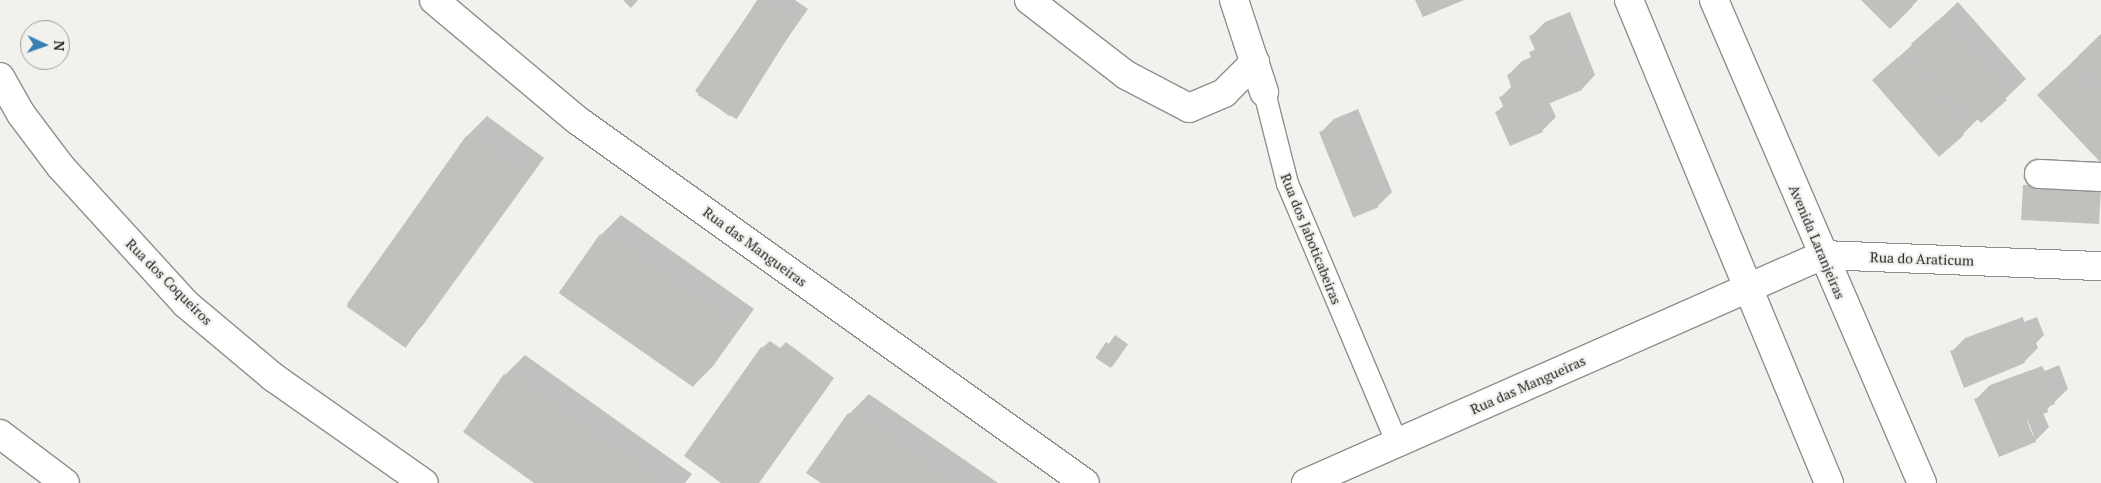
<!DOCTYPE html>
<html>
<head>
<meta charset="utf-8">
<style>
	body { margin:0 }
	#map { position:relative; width:2101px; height:483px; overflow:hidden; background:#f2f1ee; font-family:"PT Serif",serif }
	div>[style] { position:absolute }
	.shadow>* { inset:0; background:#0003; transform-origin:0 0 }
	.building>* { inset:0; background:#c1c0bd; transform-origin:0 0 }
	.roads { filter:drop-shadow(1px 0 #8f8f8c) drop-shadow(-1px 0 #8f8f8c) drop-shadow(0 1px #8f8f8c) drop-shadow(0 -1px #8f8f8c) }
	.lane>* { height:21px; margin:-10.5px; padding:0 10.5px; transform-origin:10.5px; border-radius:10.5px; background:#fff }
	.street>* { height:28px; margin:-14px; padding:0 14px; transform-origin:14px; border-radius:14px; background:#fff }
	.secondary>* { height:28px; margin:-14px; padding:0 14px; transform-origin:14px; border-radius:14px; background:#fff }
	.primary>* { height:28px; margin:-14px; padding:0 14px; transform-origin:14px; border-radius:14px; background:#fff }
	span { translate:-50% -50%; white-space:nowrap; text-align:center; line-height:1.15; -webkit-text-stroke:4.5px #f2f1ee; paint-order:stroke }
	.street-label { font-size:14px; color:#222120 }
	.north { position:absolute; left:20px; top:20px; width:50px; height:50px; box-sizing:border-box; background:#f2f1ee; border:1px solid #9f9e9c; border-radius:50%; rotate:93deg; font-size:14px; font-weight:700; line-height:20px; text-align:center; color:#222120 }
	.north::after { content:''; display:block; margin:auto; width:18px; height:22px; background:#367fb3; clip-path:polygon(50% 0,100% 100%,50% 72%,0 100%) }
</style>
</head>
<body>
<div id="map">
	<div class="shadow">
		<i style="clip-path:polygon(758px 0,795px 0,808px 9px,743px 102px,729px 116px,695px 91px)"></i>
		<i style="clip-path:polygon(1863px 0,1918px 0,1890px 28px)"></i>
		<i style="clip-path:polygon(1958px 2px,2026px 79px,1982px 121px,1979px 118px,1963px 134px,1873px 81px)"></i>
		<i style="clip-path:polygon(1570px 12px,1595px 75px,1582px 89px,1549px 102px,1556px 117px,1542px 131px,1497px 112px,1504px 105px,1501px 97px,1512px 86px,1508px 75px,1522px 61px,1532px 57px,1531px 53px,1536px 48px,1531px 36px,1545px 22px)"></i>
		<i style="clip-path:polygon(2101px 34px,2101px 161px,2059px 75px)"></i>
		<i style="clip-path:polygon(1358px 109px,1392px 192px,1378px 206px,1320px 133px,1334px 119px)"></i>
		<i style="clip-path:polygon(487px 116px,544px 158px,423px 325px,403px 346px,347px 304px,467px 136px)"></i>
		<i style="clip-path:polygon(621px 215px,754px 309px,713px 366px,693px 386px,601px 235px)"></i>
		<i style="clip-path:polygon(2023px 317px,2024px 322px,2037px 317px,2044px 335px,2036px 343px,2038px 348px,2024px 362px,1951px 352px,1965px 338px)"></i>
		<i style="left:1115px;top:335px;width:16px;height:28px;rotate:35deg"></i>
		<i style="clip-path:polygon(770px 341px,780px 348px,786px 342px,834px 378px,759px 483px,723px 483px,762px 348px)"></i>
		<i style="clip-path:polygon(525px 355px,692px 474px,685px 483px,536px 483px,465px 432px,505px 375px)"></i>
		<i style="clip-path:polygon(evenodd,2059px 365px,2068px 389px,2043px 413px,2049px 427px,2035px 441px,1976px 399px,1990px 385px,2042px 366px,2045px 371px,2059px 365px,2025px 414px,2034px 436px,2032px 436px,2025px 414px)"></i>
		<i style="clip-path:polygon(869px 394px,998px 483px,823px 483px,849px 414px)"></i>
	</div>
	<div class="building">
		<i style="clip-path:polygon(623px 0,638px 0,631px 8px)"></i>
		<i style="left:757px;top:0;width:46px;height:112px;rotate:32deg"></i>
		<i style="clip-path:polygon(1415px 0,1464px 0,1423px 17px)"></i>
		<i style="clip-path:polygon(1861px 0,1907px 0,1913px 6px,1890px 29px)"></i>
		<i style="clip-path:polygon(1937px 21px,2007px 100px,1981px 123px,1949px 87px,1933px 101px,1964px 135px,1939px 157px,1872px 80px,1898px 57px,1926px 88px,1939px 76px,1911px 44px)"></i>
		<i style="clip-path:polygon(1556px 25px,1582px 90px,1533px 110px,1543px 132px,1510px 146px,1495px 112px,1504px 108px,1499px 97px,1513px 92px,1507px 75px,1533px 63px,1529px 52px,1535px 50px,1529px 36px)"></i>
		<i style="clip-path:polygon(2101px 34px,2101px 80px,2078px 56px)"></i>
		<i style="clip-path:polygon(2065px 69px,2091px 96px,2101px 87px,2101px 163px,2037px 95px)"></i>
		<i style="left:1344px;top:122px;width:92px;height:27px;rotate:68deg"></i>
		<i style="left:466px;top:136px;width:72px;height:208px;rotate:35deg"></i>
		<i style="left:2023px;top:185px;width:78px;height:35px;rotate:3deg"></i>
		<i style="left:600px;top:234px;width:164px;height:72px;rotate:35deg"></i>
		<i style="clip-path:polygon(2009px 330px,2011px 335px,2023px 330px,2031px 349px,2021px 355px,2025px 363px,1964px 388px,1950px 351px)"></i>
		<i style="left:1106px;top:342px;width:18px;height:19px;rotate:34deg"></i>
		<i style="clip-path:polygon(761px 347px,773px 355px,778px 349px,828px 386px,758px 483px,721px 483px,684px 456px)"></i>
		<i style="clip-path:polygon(504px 374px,656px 483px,534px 483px,463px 432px)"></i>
		<i style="clip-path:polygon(2045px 378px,2055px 404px,2047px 407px,2048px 412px,2026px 420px,2036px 442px,1999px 457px,1974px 399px,2028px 379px,2031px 384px)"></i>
		<i style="clip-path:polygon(848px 413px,949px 483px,821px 483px,806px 473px)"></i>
	</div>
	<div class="roads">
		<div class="lane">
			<i style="left:1264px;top:92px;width:94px;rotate:75.8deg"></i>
			<i style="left:1287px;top:183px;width:282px;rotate:67.1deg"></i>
		</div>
		<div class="street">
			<i style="left:434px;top:0;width:187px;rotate:40deg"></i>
			<i style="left:577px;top:120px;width:624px;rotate:35.55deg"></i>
			<i style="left:1029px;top:0;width:123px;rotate:37.7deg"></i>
			<i style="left:1126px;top:75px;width:71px;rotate:27.6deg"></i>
			<i style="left:1189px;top:108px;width:38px;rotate:-23deg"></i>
			<i style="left:1224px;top:93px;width:44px;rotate:-45deg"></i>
			<i style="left:1234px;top:0;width:97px;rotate:71.9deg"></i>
			<i style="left:0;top:77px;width:43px;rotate:60.4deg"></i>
			<i style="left:21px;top:114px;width:66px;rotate:53deg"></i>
			<i style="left:61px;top:167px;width:185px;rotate:47.6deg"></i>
			<i style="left:186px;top:304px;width:114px;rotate:40deg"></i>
			<i style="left:273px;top:377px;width:184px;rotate:35.1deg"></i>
			<i style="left:2039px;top:174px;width:62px;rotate:2.8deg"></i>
			<i style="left:1306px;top:483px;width:565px;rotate:-23.8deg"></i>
			<i style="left:1823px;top:255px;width:278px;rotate:2.3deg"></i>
		</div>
		<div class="secondary">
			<i style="left:0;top:434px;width:81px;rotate:37deg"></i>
		</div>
		<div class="primary">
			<i style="left:1629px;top:0;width:523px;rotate:67.51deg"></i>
			<i style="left:1714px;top:0;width:526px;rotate:66.7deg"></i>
		</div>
	</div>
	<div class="street-label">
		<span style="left:1311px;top:239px;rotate:68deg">Rua dos Jaboticabeiras</span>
		<span style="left:1817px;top:242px;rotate:67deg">Avenida Laranjeiras</span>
		<span style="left:755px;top:247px;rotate:36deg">Rua das Mangueiras</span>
		<span style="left:1922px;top:259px;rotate:2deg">Rua do Araticum</span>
		<span style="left:169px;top:282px;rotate:45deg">Rua dos Coqueiros</span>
		<span style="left:1528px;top:385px;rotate:-24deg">Rua das Mangueiras</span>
	</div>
	<div class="north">N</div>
</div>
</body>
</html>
